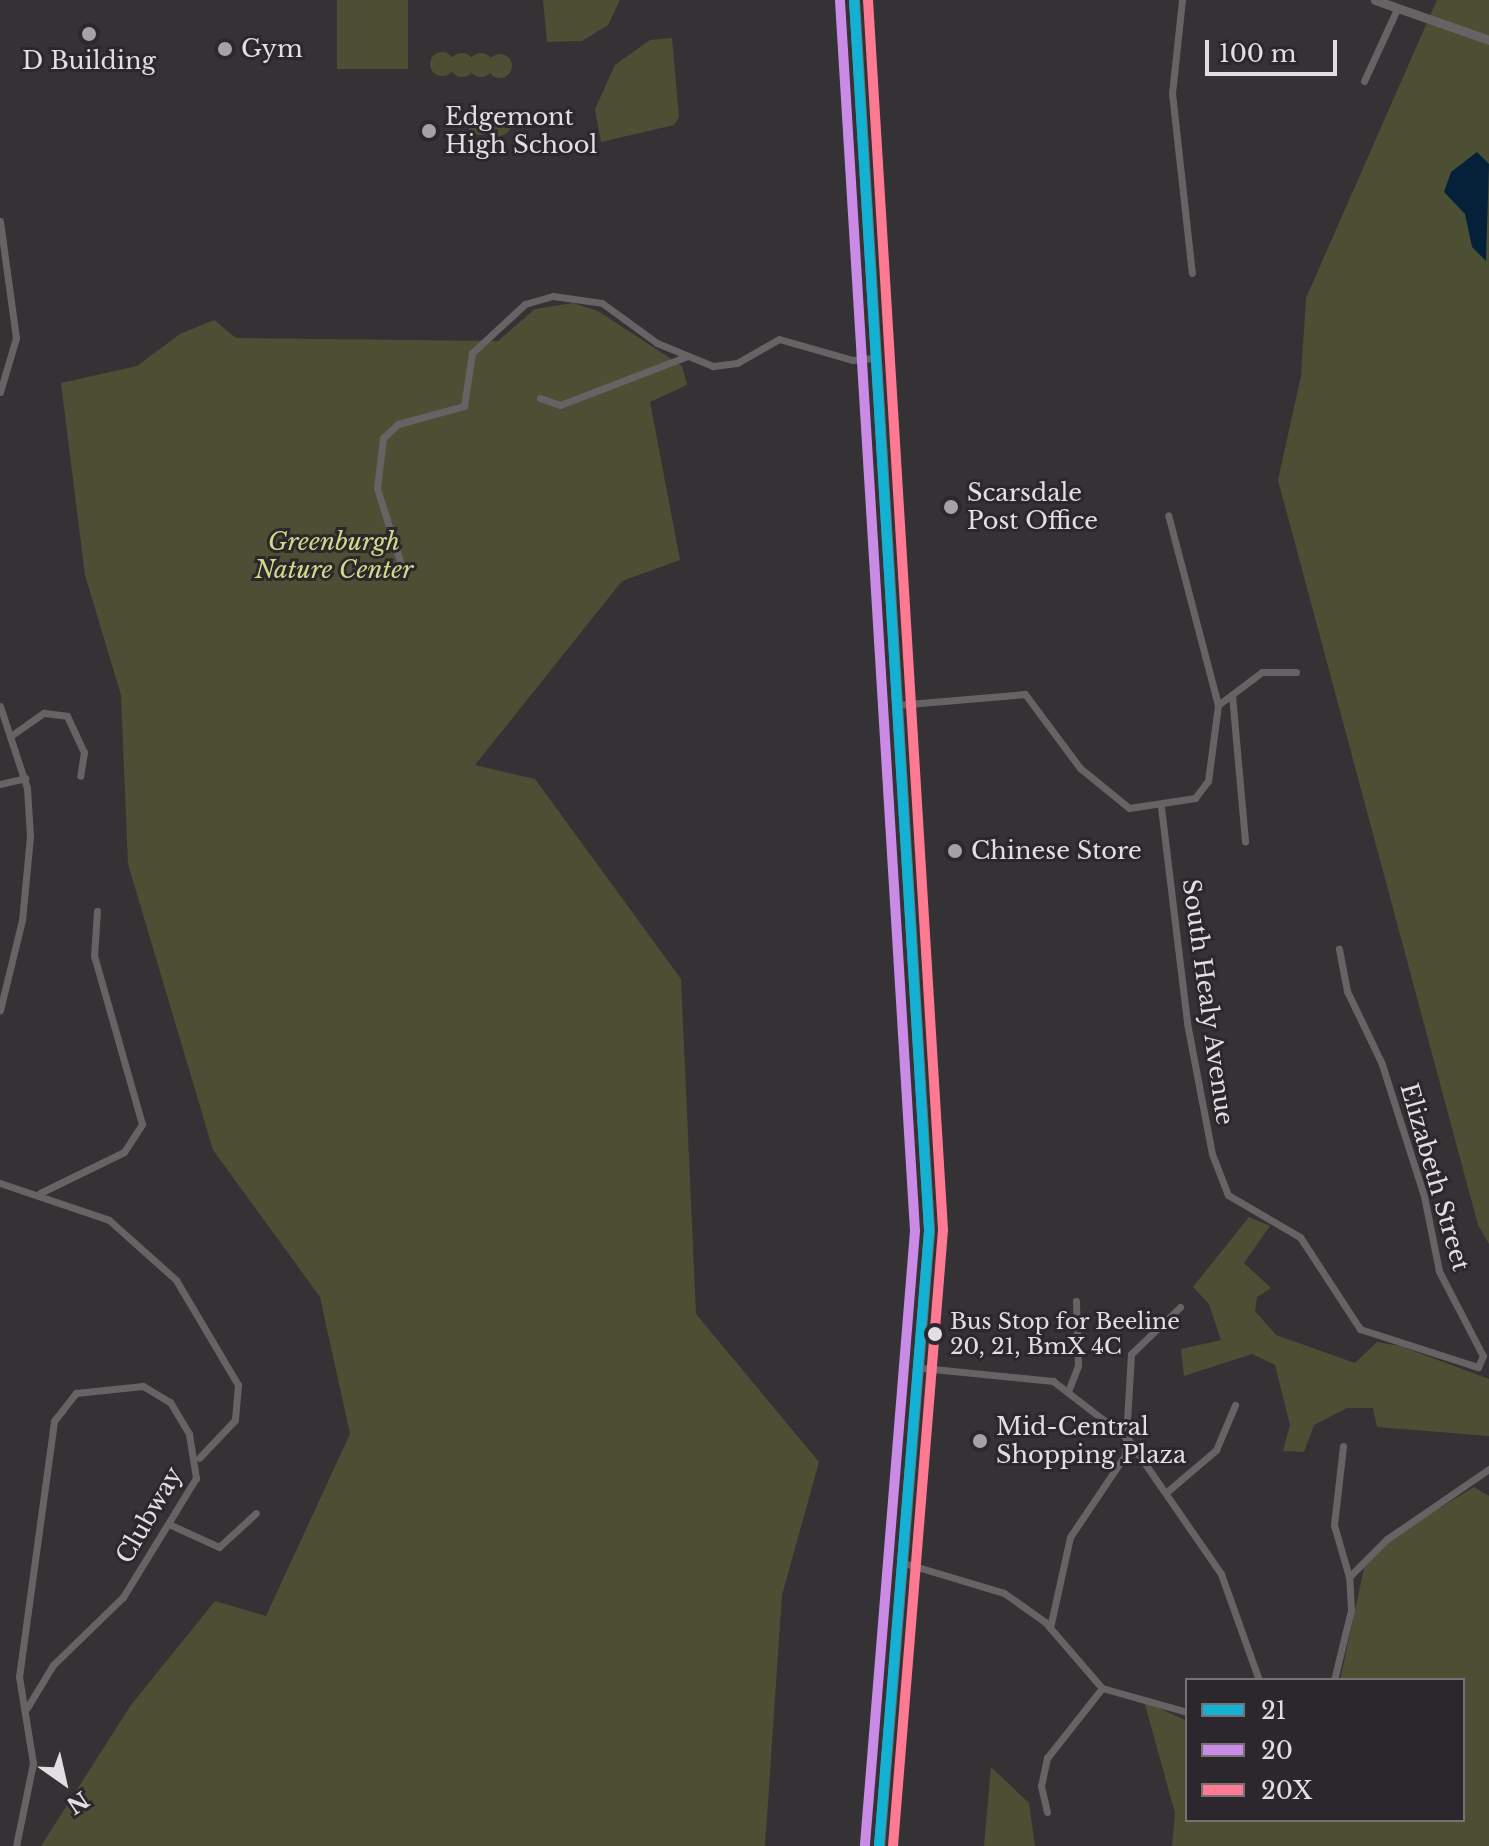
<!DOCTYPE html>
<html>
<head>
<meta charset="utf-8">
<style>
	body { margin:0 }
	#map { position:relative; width:1489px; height:1846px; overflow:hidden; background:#353235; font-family:"Libre Baskerville",serif }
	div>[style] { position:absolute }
	.green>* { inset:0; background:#4c4f34; transform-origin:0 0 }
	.round { border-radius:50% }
	.water>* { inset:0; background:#052139 }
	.minor>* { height:7px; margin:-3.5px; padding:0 3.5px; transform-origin:3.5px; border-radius:3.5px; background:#666364 }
	.tertiary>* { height:9px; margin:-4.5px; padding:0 4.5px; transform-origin:4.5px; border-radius:4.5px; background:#666364 }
	.primary>* { height:11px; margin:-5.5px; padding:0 5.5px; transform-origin:5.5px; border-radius:5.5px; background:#706e6e }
	.bus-1>* { height:10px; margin:-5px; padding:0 5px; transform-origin:5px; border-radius:5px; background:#13b2d5 }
	.bus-2>* { height:10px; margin:-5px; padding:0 5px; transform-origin:5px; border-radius:5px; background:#ca8be6 }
	.bus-3>* { height:10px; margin:-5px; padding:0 5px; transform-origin:5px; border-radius:5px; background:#fe7a93 }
	.dots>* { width:22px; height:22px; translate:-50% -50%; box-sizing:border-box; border:4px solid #2c272c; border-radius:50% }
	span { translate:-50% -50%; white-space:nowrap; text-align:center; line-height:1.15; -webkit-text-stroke:6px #2c272c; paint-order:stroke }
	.bus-label { font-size:22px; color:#e2dfe3 }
	.left { translate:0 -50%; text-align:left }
	.poi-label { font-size:24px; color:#e2dfe3 }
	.park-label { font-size:24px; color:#d1db87; font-style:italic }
	.street-label { font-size:24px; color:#e2dfe3 }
	.legend { position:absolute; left:1185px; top:1678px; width:280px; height:144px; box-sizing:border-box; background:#2c272c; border:2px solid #757175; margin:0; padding:10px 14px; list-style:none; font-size:24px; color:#e2dfe3 }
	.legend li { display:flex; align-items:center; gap:16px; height:40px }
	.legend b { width:40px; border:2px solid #757175 }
	.north { position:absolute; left:24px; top:1742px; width:80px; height:80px; -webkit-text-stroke:6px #2c272c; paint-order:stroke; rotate:146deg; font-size:22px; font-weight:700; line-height:32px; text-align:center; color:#e2dfe3 }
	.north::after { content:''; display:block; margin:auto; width:28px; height:36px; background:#e2dfe3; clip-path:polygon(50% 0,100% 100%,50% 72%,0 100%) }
	.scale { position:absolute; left:1205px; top:40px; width:132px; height:36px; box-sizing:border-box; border:4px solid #e2dfe3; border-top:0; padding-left:10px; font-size:24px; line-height:28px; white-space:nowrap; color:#e2dfe3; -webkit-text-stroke:6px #2c272c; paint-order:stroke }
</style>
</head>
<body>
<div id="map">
	<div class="green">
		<i style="left:337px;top:0;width:71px;height:69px"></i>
		<i style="clip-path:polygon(543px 0,620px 0,608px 25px,582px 41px,547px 42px)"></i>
		<i style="clip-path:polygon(1437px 0,1489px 0,1489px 1244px,1478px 1225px,1278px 480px,1301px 376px,1306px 298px)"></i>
		<i style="clip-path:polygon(672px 38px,679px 117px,674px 125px,601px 142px,595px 109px,615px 65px,650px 40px)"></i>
		<i class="round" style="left:430px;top:52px;width:24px;height:24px"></i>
		<i class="round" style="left:450px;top:53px;width:24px;height:24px"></i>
		<i class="round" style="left:469px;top:53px;width:24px;height:24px"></i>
		<i class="round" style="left:488px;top:54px;width:24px;height:24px"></i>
		<i class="round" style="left:468px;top:111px;width:24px;height:24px"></i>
		<i class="round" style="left:487px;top:112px;width:24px;height:24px"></i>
		<i style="clip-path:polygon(573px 303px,598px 311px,682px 366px,687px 385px,650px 402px,680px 560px,622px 581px,475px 765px,535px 779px,681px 979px,696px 1314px,819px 1462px,782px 1595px,765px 1846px,41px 1846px,131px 1705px,215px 1601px,266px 1616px,350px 1434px,320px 1297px,213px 1150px,128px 864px,121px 695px,85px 575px,61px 383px,137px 366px,180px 334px,214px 320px,236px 338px,498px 341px,535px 309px)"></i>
		<i style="clip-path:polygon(1249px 1217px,1270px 1226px,1244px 1263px,1271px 1288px,1257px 1297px,1255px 1311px,1276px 1335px,1355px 1363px,1377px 1342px,1400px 1346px,1489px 1379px,1489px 1436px,1377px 1427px,1373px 1408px,1347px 1408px,1314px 1425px,1304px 1452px,1283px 1451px,1290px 1425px,1275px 1365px,1252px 1354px,1184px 1376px,1181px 1349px,1221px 1340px,1209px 1304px,1193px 1287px)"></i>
		<i style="clip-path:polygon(1474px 1487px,1489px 1496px,1489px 1846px,1172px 1846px,1175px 1813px,1144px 1701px,1187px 1721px,1187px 1820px,1463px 1820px,1463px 1680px,1340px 1680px,1365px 1564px,1396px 1535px)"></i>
		<i style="clip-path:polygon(991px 1767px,1029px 1803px,1035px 1846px,984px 1846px)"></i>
	</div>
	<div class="water">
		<i style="clip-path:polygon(1477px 152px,1489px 164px,1486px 261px,1472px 247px,1465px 214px,1444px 192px,1451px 172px)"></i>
	</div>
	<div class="minor">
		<i style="left:1182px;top:0;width:94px;rotate:96.1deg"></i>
		<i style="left:1172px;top:93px;width:181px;rotate:83.7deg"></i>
		<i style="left:1364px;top:81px;width:79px;rotate:-65.4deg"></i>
		<i style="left:0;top:392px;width:56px;rotate:-73.5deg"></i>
		<i style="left:16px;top:338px;width:118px;rotate:-97.8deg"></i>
		<i style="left:540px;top:398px;width:21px;rotate:19deg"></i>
		<i style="left:560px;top:405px;width:134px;rotate:-21deg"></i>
		<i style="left:405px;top:577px;width:93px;rotate:-107.5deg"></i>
		<i style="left:377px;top:488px;width:50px;rotate:-83.2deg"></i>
		<i style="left:383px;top:438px;width:21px;rotate:-43deg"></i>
		<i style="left:398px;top:424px;width:68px;rotate:-15.3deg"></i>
		<i style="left:464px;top:406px;width:54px;rotate:-81.4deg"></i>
		<i style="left:472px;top:353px;width:72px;rotate:-42.8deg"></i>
		<i style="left:525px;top:304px;width:29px;rotate:-16deg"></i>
		<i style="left:553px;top:296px;width:49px;rotate:8.1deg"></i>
		<i style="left:602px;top:303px;width:68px;rotate:36deg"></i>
		<i style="left:657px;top:343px;width:61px;rotate:22.3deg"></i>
		<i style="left:713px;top:366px;width:24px;rotate:-7deg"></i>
		<i style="left:737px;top:363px;width:48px;rotate:-29.7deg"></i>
		<i style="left:779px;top:339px;width:76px;rotate:16deg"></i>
		<i style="left:852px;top:360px;width:22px;rotate:-5deg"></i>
		<i style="left:1232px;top:695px;width:147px;rotate:84.9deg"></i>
		<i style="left:897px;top:705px;width:128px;rotate:-4.9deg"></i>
		<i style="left:1025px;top:694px;width:92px;rotate:53.4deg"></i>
		<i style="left:1080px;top:768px;width:63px;rotate:39.2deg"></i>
		<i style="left:1129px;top:808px;width:67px;rotate:-8.6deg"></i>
		<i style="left:1195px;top:798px;width:21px;rotate:-53deg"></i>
		<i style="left:1208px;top:781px;width:77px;rotate:-82.5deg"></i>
		<i style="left:1218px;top:705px;width:196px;rotate:-104.7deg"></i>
		<i style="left:1218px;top:705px;width:55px;rotate:-36.9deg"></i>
		<i style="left:1262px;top:672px;width:34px"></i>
		<i style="left:0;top:706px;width:86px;rotate:71.8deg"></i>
		<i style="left:27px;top:788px;width:48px;rotate:86.4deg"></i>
		<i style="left:30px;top:836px;width:84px;rotate:95.4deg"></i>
		<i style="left:22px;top:920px;width:93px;rotate:103.7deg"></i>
		<i style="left:12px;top:735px;width:39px;rotate:-35deg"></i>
		<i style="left:44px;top:713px;width:23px;rotate:7deg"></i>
		<i style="left:67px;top:716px;width:40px;rotate:65deg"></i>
		<i style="left:84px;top:752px;width:24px;rotate:99deg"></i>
		<i style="left:0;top:784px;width:26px;rotate:-13deg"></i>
		<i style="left:1161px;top:807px;width:218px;rotate:83.1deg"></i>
		<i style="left:1187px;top:1023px;width:133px;rotate:79.2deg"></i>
		<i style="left:1212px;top:1154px;width:44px;rotate:68.7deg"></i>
		<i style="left:1228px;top:1195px;width:83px;rotate:30.3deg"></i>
		<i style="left:1300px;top:1237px;width:110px;rotate:56.9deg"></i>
		<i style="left:1360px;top:1329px;width:124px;rotate:17.9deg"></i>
		<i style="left:1478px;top:1367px;width:12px;rotate:-66deg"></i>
		<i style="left:1483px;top:1356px;width:96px;rotate:-117.4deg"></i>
		<i style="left:1439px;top:1271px;width:76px;rotate:-101.3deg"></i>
		<i style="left:1424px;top:1196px;width:139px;rotate:-107.7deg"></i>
		<i style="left:1382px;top:1064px;width:81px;rotate:-115.6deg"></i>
		<i style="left:1347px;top:991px;width:43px;rotate:-100.8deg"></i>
		<i style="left:0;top:1183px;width:115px;rotate:18.7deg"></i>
		<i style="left:109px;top:1220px;width:90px;rotate:41.8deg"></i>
		<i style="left:176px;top:1280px;width:122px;rotate:59.4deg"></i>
		<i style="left:238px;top:1385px;width:35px;rotate:95deg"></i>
		<i style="left:235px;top:1420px;width:52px;rotate:133.5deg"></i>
		<i style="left:40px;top:1193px;width:93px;rotate:-26deg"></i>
		<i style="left:124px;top:1152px;width:33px;rotate:-57deg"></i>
		<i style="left:142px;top:1124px;width:175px;rotate:-105.9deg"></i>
		<i style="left:94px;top:956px;width:45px;rotate:-86.2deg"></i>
		<i style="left:923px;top:1368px;width:131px;rotate:5.7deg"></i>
		<i style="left:1053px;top:1381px;width:95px;rotate:37.7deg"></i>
		<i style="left:1128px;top:1439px;width:164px;rotate:55.4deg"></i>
		<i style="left:1221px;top:1574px;width:113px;rotate:70.3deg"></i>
		<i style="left:1069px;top:1389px;width:25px;rotate:-69deg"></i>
		<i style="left:1078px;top:1366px;width:65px;rotate:-91.8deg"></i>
		<i style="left:1343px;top:1446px;width:80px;rotate:96.5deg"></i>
		<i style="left:1334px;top:1525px;width:54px;rotate:73.9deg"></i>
		<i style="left:1169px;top:1490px;width:62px;rotate:-40.4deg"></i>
		<i style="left:1216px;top:1450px;width:49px;rotate:-67.1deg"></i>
		<i style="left:171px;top:1525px;width:53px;rotate:24.6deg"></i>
		<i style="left:219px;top:1547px;width:50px;rotate:-42.6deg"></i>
		<i style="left:904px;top:1563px;width:104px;rotate:16.7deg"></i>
		<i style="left:1004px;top:1593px;width:50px;rotate:35.3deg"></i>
		<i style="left:1045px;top:1622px;width:87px;rotate:49.2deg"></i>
		<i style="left:1102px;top:1688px;width:88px;rotate:15.8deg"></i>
		<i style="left:1050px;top:1628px;width:93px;rotate:-77.6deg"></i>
		<i style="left:1070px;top:1537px;width:99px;rotate:-56.1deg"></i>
		<i style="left:1125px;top:1455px;width:101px;rotate:-86.6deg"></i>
		<i style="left:1131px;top:1354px;width:68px;rotate:-43.8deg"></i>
		<i style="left:1334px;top:1680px;width:72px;rotate:-76.3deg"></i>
		<i style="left:1351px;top:1610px;width:33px;rotate:-93deg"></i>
		<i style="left:1349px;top:1577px;width:54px;rotate:-45deg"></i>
		<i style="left:1387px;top:1539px;width:124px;rotate:-34.5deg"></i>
		<i style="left:1047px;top:1812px;width:27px;rotate:-103deg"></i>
		<i style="left:1041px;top:1786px;width:29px;rotate:-78deg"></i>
		<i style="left:1047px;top:1758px;width:89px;rotate:-51.8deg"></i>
		<i style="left:16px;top:1846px;width:85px;rotate:-78.4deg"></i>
		<i style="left:33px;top:1763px;width:87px;rotate:-99.2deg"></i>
		<i style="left:19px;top:1677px;width:258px;rotate:-82.2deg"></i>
		<i style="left:54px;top:1421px;width:36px;rotate:-52deg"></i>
		<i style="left:76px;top:1393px;width:67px;rotate:-6deg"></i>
		<i style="left:143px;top:1386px;width:31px;rotate:31deg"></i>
		<i style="left:170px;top:1402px;width:37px;rotate:59deg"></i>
		<i style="left:189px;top:1434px;width:45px;rotate:81deg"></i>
		<i style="left:196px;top:1478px;width:140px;rotate:121.5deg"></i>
		<i style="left:123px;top:1597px;width:98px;rotate:135.8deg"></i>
		<i style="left:53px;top:1665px;width:50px;rotate:121.2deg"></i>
	</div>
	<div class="tertiary">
		<i style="left:1375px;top:0;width:121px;rotate:19.3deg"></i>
	</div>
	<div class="primary">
		<i style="left:854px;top:0;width:1233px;rotate:86.51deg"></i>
		<i style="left:929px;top:1231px;width:617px;rotate:94.65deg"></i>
	</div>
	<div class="bus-1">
		<i style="left:854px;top:0;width:1233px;rotate:86.51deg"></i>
		<i style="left:929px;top:1231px;width:617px;rotate:94.65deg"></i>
	</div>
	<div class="bus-2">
		<i style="left:840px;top:1px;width:1232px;rotate:86.51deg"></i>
		<i style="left:915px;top:1231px;width:616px;rotate:94.66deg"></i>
	</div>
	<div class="bus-3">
		<i style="left:868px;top:0;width:1232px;rotate:86.51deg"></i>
		<i style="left:943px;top:1230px;width:618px;rotate:94.64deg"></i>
	</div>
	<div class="dots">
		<i style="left:89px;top:34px;background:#a5a2a6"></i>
		<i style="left:225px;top:49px;background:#a5a2a6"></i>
		<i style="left:429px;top:131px;background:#a5a2a6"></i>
		<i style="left:951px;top:507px;background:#a5a2a6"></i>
		<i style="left:955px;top:851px;background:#a5a2a6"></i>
		<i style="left:935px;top:1334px;background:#e2dfe3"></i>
		<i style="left:980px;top:1441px;background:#a5a2a6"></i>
	</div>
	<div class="bus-label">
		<span class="left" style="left:950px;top:1334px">Bus Stop for Beeline<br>20, 21, BmX 4C</span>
	</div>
	<div class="poi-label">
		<span class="left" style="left:241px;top:49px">Gym</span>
		<span style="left:89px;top:61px">D Building</span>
		<span class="left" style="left:445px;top:131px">Edgemont<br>High School</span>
		<span class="left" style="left:967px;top:507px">Scarsdale<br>Post Office</span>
		<span class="left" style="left:971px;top:851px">Chinese Store</span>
		<span class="left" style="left:996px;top:1441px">Mid-Central<br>Shopping Plaza</span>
	</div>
	<div class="park-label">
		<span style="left:334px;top:556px">Greenburgh<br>Nature Center</span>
	</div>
	<div class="street-label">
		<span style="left:1208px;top:1002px;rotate:82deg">South Healy Avenue</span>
		<span style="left:1435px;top:1177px;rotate:74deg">Elizabeth Street</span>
		<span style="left:149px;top:1515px;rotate:-60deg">Clubway</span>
	</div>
	<ul class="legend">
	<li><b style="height:10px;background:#13b2d5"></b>21</li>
	<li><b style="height:10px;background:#ca8be6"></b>20</li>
	<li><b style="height:10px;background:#fe7a93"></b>20X</li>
	</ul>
	<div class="north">N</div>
	<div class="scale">100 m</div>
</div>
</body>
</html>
